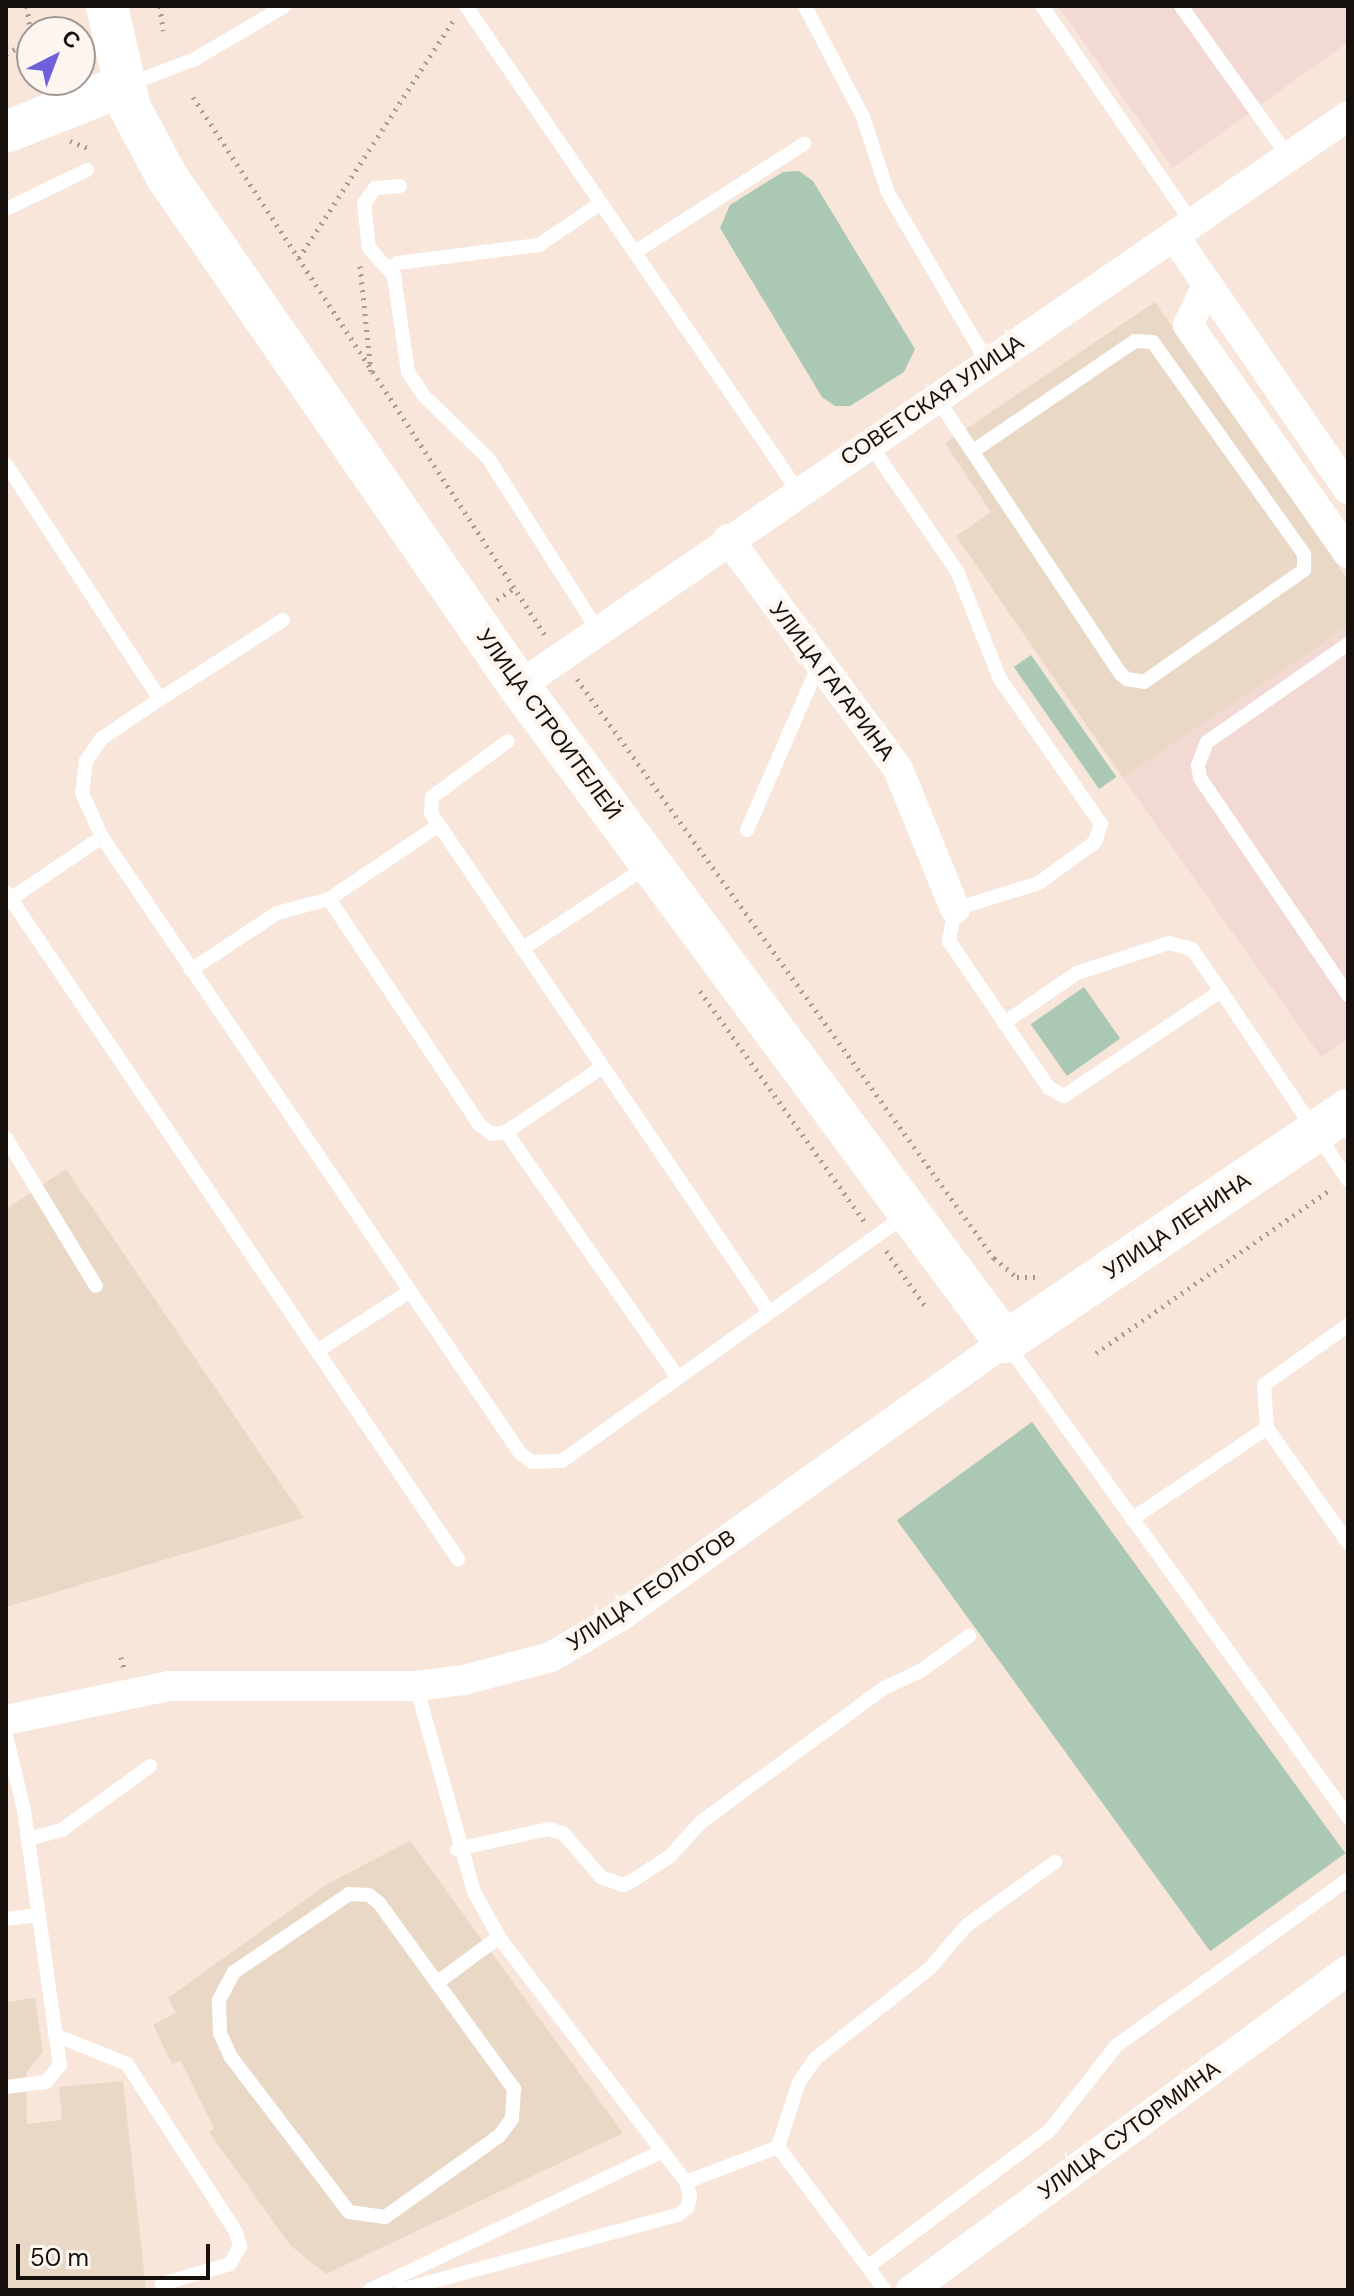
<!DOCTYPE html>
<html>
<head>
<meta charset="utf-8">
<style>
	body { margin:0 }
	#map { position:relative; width:1354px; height:2296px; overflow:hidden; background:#f7e6d9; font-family:"DM Sans",sans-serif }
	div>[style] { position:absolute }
	.commercial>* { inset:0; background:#f3d9d4 }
	.education>* { inset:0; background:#ead8c7 }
	.green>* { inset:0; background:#aac8b4; transform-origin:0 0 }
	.path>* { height:5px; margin-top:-2.5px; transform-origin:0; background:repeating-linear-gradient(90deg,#a99b92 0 2px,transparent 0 8px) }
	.lane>* { height:14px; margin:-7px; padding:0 7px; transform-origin:7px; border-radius:7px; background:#fff }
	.street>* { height:30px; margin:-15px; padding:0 15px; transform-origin:15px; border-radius:15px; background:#fff }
	.secondary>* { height:42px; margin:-21px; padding:0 21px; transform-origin:21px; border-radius:21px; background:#fff }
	span { translate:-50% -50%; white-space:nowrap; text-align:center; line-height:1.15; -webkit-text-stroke:8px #fcf5f0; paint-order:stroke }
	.street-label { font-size:22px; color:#16100c }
	.frame { position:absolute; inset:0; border:8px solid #16100c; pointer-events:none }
	.north { position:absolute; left:16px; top:16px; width:80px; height:80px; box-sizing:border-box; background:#fcf5f0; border:2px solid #a09995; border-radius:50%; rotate:42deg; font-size:22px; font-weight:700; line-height:32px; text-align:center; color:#16100c }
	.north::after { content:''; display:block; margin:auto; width:28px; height:36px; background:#6d60da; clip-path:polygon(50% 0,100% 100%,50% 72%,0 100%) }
	.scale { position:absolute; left:16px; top:2244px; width:194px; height:36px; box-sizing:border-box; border:4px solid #16100c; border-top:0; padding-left:10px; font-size:24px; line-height:28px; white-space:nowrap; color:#16100c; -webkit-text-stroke:6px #fcf5f0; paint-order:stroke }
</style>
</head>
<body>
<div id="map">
	<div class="commercial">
		<i style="clip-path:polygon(1058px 6px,1348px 6px,1348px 42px,1173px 168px)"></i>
		<i style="clip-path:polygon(1348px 626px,1348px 1039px,1321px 1057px,1123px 778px)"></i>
	</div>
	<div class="education">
		<i style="clip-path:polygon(1155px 302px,1348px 580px,1348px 626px,1123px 778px,956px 536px,991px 512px,945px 443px)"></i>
		<i style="clip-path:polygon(66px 1169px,304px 1518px,6px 1607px,6px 1209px)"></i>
		<i style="clip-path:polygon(410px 1841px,623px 2133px,326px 2274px,290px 2245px,209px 2132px,214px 2128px,181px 2061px,172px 2064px,153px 2025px,176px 2013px,168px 1998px,327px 1884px)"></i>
		<i style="clip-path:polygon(35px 1998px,43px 2052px,26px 2073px,27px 2124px,62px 2120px,59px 2087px,123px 2081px,146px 2290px,6px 2290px,6px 2002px)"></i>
	</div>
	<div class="green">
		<i style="clip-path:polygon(799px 171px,813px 181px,915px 349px,904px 372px,850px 406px,835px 406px,822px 397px,720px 228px,730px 205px,783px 172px)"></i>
		<i style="left:1031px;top:655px;width:149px;height:21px;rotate:55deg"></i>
		<i style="left:1084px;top:987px;width:63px;height:65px;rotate:55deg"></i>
		<i style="left:1032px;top:1422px;width:533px;height:167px;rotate:54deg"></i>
	</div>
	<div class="path">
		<i style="left:27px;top:6px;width:38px;rotate:83deg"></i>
		<i style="left:160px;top:6px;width:25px;rotate:83deg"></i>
		<i style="left:6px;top:54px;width:29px;rotate:-29deg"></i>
		<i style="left:193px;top:97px;width:643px;rotate:56.8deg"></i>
		<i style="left:70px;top:141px;width:22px;rotate:21deg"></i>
		<i style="left:299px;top:258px;width:283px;rotate:-57deg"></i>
		<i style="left:360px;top:266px;width:107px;rotate:84.1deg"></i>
		<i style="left:497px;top:600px;width:19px;rotate:-35deg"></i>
		<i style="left:577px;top:679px;width:714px;rotate:54.24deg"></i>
		<i style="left:994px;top:1258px;width:30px;rotate:40deg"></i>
		<i style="left:1017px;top:1277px;width:22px"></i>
		<i style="left:700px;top:991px;width:286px;rotate:54.5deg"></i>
		<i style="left:886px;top:1251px;width:69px;rotate:54.5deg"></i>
		<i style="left:1096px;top:1353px;width:287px;rotate:-34.9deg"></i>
		<i style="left:121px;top:1657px;width:12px;rotate:76deg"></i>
	</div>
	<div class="lane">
		<i style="left:466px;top:6px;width:588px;rotate:55.61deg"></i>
		<i style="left:1042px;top:6px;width:264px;rotate:55.3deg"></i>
		<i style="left:1181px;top:6px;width:184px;rotate:54.5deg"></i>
		<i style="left:806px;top:8px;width:123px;rotate:62.4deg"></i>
		<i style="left:863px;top:117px;width:80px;rotate:71.8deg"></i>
		<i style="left:888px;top:193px;width:196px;rotate:59.6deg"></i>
		<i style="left:127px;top:85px;width:73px;rotate:-20.9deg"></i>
		<i style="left:195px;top:59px;width:104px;rotate:-30.5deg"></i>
		<i style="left:400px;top:186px;width:25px;rotate:175deg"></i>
		<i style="left:375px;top:188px;width:19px;rotate:125deg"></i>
		<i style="left:364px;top:204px;width:44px;rotate:83.5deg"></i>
		<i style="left:369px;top:248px;width:38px;rotate:48deg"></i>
		<i style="left:394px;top:276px;width:97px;rotate:81.7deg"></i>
		<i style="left:408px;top:372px;width:29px;rotate:56deg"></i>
		<i style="left:424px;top:396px;width:89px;rotate:44.1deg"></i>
		<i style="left:488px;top:458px;width:203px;rotate:57.5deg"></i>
		<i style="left:6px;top:209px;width:90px;rotate:-25.7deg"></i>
		<i style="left:635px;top:252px;width:201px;rotate:-32.6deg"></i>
		<i style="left:391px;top:268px;width:9px;rotate:-36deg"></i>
		<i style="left:398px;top:263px;width:142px;rotate:-7.3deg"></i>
		<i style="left:539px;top:245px;width:75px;rotate:-34.1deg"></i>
		<i style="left:936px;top:397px;width:333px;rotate:56.3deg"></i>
		<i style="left:1121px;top:674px;width:8px;rotate:40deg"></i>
		<i style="left:1127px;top:679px;width:17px;rotate:10deg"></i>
		<i style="left:1144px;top:682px;width:195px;rotate:-35deg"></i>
		<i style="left:1304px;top:570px;width:16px;rotate:-90deg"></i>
		<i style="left:1304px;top:554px;width:260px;rotate:-125.5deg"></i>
		<i style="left:1153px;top:342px;width:18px;rotate:-177deg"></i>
		<i style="left:1135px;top:341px;width:196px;rotate:145.8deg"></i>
		<i style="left:869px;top:443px;width:155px;rotate:55.5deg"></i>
		<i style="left:957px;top:571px;width:116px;rotate:68.3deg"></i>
		<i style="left:1000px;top:679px;width:177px;rotate:55.1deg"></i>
		<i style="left:1101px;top:824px;width:19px;rotate:108deg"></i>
		<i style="left:1095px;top:842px;width:69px;rotate:143.8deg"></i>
		<i style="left:1039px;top:883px;width:88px;rotate:162.8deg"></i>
		<i style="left:955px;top:909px;width:33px;rotate:101deg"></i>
		<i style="left:949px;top:941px;width:178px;rotate:55.8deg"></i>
		<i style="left:1049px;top:1088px;width:17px;rotate:28deg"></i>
		<i style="left:1064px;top:1096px;width:189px;rotate:-33.8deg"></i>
		<i style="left:1221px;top:991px;width:228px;rotate:56.1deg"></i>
		<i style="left:6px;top:464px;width:281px;rotate:56.8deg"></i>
		<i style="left:160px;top:699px;width:71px;rotate:145.9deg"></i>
		<i style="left:101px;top:739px;width:27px;rotate:124deg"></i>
		<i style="left:86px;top:761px;width:32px;rotate:97deg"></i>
		<i style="left:82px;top:793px;width:48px;rotate:65.6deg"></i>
		<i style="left:1348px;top:644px;width:172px;rotate:145.2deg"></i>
		<i style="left:1207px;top:742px;width:25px;rotate:111deg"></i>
		<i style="left:1198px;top:765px;width:13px;rotate:81deg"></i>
		<i style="left:1200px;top:778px;width:263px;rotate:55.7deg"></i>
		<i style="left:160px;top:699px;width:146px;rotate:-32.7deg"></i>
		<i style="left:439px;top:825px;width:14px;rotate:-124deg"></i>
		<i style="left:431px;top:813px;width:16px;rotate:-86deg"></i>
		<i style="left:432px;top:797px;width:94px;rotate:-36.4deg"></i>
		<i style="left:747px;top:830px;width:178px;rotate:-66.5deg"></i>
		<i style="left:6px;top:892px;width:806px;rotate:55.88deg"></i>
		<i style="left:329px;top:899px;width:272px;rotate:56.3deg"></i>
		<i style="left:480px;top:1125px;width:15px;rotate:37deg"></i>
		<i style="left:492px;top:1134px;width:14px;rotate:-8deg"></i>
		<i style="left:506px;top:1132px;width:115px;rotate:-34deg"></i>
		<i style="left:6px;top:902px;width:116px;rotate:-34.1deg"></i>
		<i style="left:102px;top:837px;width:744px;rotate:55.84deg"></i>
		<i style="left:520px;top:1453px;width:15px;rotate:37deg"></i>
		<i style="left:532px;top:1462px;width:30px;rotate:-2deg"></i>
		<i style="left:562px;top:1461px;width:423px;rotate:-35.6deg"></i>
		<i style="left:522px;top:949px;width:151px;rotate:-33.4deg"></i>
		<i style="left:191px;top:970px;width:103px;rotate:-33.5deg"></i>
		<i style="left:277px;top:913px;width:54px;rotate:-15.1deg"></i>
		<i style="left:329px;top:899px;width:133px;rotate:-33.9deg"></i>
		<i style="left:439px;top:825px;width:588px;rotate:55.88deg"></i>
		<i style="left:1004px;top:1023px;width:88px;rotate:-34.4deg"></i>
		<i style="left:1077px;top:973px;width:97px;rotate:-18.1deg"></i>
		<i style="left:1169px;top:943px;width:24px;rotate:15deg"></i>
		<i style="left:1192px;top:949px;width:51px;rotate:55.4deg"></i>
		<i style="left:506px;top:1132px;width:300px;rotate:55deg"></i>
		<i style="left:6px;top:1138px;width:173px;rotate:58.7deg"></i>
		<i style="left:1008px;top:1346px;width:581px;rotate:54.18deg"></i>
		<i style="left:317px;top:1351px;width:109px;rotate:-32.7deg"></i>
		<i style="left:1267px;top:1428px;width:43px;rotate:-94deg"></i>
		<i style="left:1264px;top:1385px;width:103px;rotate:-35.5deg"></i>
		<i style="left:1132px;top:1519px;width:163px;rotate:-34deg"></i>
		<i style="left:1267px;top:1428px;width:141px;rotate:54.8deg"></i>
		<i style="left:6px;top:1736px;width:76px;rotate:76.3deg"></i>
		<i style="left:24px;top:1810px;width:258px;rotate:82deg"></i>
		<i style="left:60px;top:2065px;width:22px;rotate:129deg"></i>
		<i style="left:46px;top:2082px;width:40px;rotate:172.9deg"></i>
		<i style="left:28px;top:1839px;width:35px;rotate:-15deg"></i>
		<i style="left:62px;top:1830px;width:109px;rotate:-36deg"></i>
		<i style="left:457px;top:1849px;width:94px;rotate:-12.3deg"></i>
		<i style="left:549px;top:1829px;width:16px;rotate:18deg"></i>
		<i style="left:564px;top:1834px;width:57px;rotate:49.3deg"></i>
		<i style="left:601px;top:1877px;width:23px;rotate:20deg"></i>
		<i style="left:623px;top:1885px;width:10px;rotate:-24deg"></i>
		<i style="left:632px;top:1881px;width:45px;rotate:-33.3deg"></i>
		<i style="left:670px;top:1856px;width:46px;rotate:-47.6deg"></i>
		<i style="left:701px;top:1822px;width:227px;rotate:-36.2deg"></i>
		<i style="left:884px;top:1688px;width:38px;rotate:-25deg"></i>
		<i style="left:919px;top:1672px;width:62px;rotate:-35.8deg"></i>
		<i style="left:349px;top:1894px;width:20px;rotate:3deg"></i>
		<i style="left:369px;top:1895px;width:13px;rotate:39deg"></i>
		<i style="left:379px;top:1903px;width:230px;rotate:54deg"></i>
		<i style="left:514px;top:2089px;width:30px;rotate:94deg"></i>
		<i style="left:512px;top:2119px;width:21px;rotate:127deg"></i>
		<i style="left:499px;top:2136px;width:140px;rotate:144.6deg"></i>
		<i style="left:385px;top:2217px;width:36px;rotate:-172deg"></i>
		<i style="left:349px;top:2212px;width:195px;rotate:-127.3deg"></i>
		<i style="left:231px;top:2057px;width:26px;rotate:-115deg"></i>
		<i style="left:220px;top:2033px;width:33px;rotate:-92deg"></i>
		<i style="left:219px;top:2000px;width:32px;rotate:-62deg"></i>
		<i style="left:234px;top:1972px;width:139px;rotate:-34.1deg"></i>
		<i style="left:6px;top:1919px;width:31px;rotate:-7deg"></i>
		<i style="left:438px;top:1982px;width:76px;rotate:-36.4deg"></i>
		<i style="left:55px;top:2035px;width:78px;rotate:21.9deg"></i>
		<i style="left:127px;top:2064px;width:200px;rotate:57deg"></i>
		<i style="left:236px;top:2232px;width:15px;rotate:74deg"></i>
		<i style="left:240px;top:2246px;width:21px;rotate:119deg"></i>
		<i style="left:230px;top:2264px;width:71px;rotate:163.6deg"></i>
		<i style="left:778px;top:2147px;width:179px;rotate:53.2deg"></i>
		<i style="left:686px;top:2182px;width:98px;rotate:-20.8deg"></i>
		<i style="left:778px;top:2147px;width:68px;rotate:-72.1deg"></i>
		<i style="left:799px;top:2082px;width:29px;rotate:-55deg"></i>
		<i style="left:816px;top:2058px;width:145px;rotate:-38.3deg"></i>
		<i style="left:930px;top:1968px;width:55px;rotate:-49.4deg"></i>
		<i style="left:966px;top:1926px;width:110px;rotate:-35.7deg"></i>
		<i style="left:869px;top:2266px;width:226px;rotate:-36.9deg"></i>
		<i style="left:1050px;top:2130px;width:107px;rotate:-51.8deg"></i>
		<i style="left:1116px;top:2046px;width:286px;rotate:-35.7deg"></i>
		<i style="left:370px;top:2290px;width:324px;rotate:-25.4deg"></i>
		<i style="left:401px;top:2290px;width:287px;rotate:-15.2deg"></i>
		<i style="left:678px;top:2215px;width:13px;rotate:-39deg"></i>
		<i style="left:688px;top:2207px;width:12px;rotate:-81deg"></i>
		<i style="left:690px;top:2195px;width:14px;rotate:-107deg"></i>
		<i style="left:686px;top:2182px;width:308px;rotate:-127.4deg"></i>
		<i style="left:499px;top:1937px;width:51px;rotate:-119.1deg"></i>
		<i style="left:474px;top:1892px;width:214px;rotate:-105.7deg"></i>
	</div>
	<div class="street">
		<i style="left:1174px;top:236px;width:307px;rotate:55.5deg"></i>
		<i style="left:1207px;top:286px;width:43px;rotate:116deg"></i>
		<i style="left:1188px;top:325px;width:279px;rotate:54.9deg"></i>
		<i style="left:728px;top:539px;width:286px;rotate:53.5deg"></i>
		<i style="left:898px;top:769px;width:151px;rotate:67.8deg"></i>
		<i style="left:519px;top:686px;width:1006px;rotate:-34.51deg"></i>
		<i style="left:6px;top:1720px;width:167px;rotate:-11.8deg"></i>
		<i style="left:169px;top:1686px;width:247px"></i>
		<i style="left:416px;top:1686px;width:48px;rotate:-7.1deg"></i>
		<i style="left:464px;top:1680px;width:90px;rotate:-14.8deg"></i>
		<i style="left:551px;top:1657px;width:79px;rotate:-30.5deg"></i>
		<i style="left:619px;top:1617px;width:474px;rotate:-35.5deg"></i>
		<i style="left:911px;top:2290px;width:542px;rotate:-36.21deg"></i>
	</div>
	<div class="secondary">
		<i style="left:107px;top:6px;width:105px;rotate:77.3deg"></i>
		<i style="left:130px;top:108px;width:78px;rotate:61.8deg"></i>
		<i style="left:167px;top:177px;width:619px;rotate:55.33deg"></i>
		<i style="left:519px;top:686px;width:816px;rotate:53.47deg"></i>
		<i style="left:1005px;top:1342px;width:414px;rotate:-34.1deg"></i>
		<i style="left:6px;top:132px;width:126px;rotate:-21.5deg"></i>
	</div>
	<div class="street-label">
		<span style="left:932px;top:400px;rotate:-34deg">СОВЕТСКАЯ УЛИЦА</span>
		<span style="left:832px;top:681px;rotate:53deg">УЛИЦА ГАГАРИНА</span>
		<span style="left:549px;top:724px;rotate:54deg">УЛИЦА СТРОИТЕЛЕЙ</span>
		<span style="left:1177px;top:1226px;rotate:-34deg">УЛИЦА ЛЕНИНА</span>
		<span style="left:651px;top:1590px;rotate:-34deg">УЛИЦА ГЕОЛОГОВ</span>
		<span style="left:1129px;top:2130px;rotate:-36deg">УЛИЦА СУТОРМИНА</span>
	</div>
	<div class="frame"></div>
	<div class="north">С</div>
	<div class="scale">50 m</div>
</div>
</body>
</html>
